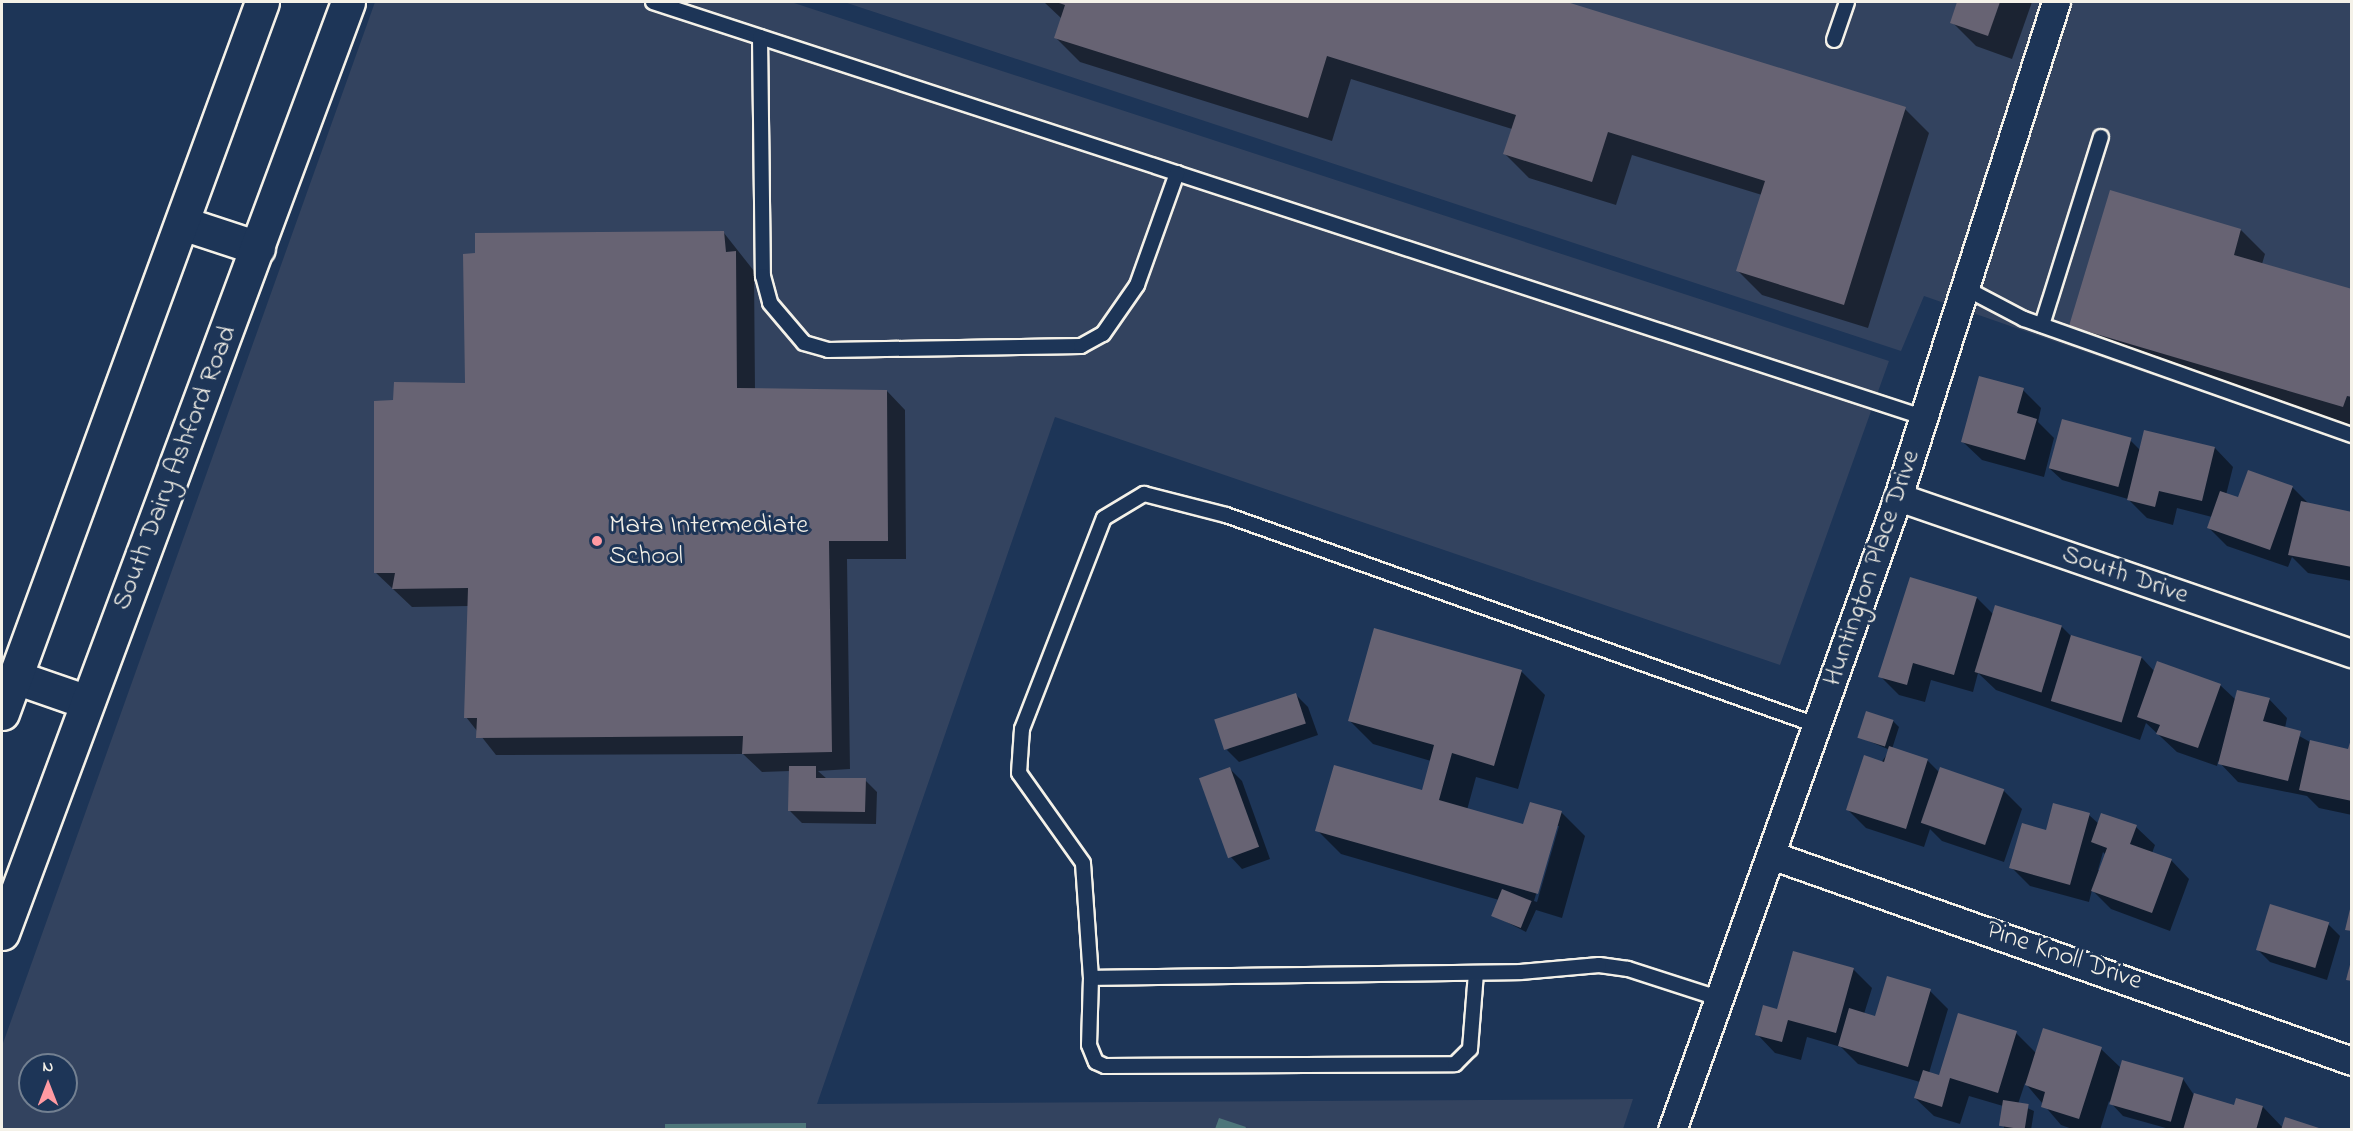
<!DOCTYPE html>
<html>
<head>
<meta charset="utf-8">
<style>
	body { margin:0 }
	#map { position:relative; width:2353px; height:1131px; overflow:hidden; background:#1d3557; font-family:"Indie Flower",sans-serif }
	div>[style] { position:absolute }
	.built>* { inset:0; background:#33435f }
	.green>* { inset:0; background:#4e767a }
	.shadow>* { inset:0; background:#0007 }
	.building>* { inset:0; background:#676373; transform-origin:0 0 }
	.roads { filter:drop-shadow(2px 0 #f4f1e8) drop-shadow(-2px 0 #f4f1e8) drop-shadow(0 2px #f4f1e8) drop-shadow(0 -2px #f4f1e8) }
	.lane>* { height:14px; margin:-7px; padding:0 7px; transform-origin:7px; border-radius:7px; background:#1d3557 }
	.street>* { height:27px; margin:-13.5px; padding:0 13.5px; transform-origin:13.5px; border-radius:13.5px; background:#1d3557 }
	.secondary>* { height:33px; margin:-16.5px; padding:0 16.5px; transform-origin:16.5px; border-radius:16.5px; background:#1d3557 }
	.dots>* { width:16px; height:16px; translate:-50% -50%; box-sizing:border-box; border:3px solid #1d3557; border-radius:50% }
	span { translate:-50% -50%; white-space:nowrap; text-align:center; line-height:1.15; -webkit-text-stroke:6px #1d3557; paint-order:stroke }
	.street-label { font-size:27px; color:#f4f1e8 }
	.poi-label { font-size:27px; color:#f4f1e8 }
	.left { translate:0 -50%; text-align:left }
	.frame { position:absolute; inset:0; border:3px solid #f4f1e8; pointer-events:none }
	.north { position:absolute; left:18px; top:1053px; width:60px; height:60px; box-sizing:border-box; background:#1d3557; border:2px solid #738091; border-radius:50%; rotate:0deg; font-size:16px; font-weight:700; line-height:24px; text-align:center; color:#f4f1e8 }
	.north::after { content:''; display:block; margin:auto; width:21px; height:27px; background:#ff9aa2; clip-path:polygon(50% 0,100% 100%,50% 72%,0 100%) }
</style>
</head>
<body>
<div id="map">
	<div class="built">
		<i style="clip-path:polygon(evenodd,375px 2px,791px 2px,1889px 361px,1780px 665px,1055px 417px,817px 1104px,1633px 1099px,1623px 1129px,2px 1130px,2px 1046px,375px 2px,30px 1065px,66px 1065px,66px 1101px,30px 1101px,30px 1065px)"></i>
		<i style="clip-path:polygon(844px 2px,2351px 2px,2351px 444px,1924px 296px,1901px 351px)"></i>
	</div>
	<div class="green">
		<i style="clip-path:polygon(1219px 1118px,1246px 1127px,1245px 1129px,1215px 1129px)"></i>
		<i style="clip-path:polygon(806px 1123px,806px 1130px,665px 1129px,665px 1124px)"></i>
	</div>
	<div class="shadow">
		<i style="clip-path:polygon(1044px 2px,1562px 2px,1905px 109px,1929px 133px,1868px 328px,1762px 295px,1738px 271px,1762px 195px,1632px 155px,1616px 205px,1529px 178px,1505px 154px,1512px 129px,1351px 79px,1332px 141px,1080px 62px,1056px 38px,1062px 19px)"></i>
		<i style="clip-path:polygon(1959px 2px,2032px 2px,2012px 59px,1976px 46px,1952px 22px)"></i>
		<i style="clip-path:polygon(2241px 230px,2265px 254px,2262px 264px,2352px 291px,2352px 426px,2095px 350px,2070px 326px)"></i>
		<i style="clip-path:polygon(724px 233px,754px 271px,755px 390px,887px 391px,905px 410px,906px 559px,847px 559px,850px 769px,818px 771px,827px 779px,865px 780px,877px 792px,876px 824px,802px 823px,790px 811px,790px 771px,762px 772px,743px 754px,496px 755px,466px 717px,469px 606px,412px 607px,375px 572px,395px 402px,466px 384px)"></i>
		<i style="clip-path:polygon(2023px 390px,2041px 408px,2038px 422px,2054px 438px,2044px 477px,1982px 460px,1963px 442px)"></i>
		<i style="clip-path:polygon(2130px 440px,2140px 450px,2215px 448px,2233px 467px,2226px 495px,2239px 499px,2292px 487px,2309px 504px,2352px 514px,2352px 581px,2308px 573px,2292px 557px,2288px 567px,2227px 546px,2208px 527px,2212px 517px,2177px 508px,2173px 525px,2147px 518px,2128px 499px,2062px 480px,2049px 468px)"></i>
		<i style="clip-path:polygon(1977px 598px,1994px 615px,2061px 626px,2072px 637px,2142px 658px,2155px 672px,2220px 685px,2236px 700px,2269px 699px,2287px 718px,2285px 728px,2310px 742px,2349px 751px,2352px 739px,2352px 815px,2319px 808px,2307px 796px,2238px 782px,2218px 761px,2217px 766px,2177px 752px,2146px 723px,2140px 740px,1996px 690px,1978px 673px,1973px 692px,1931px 680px,1925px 702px,1899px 695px,1880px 676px)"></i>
		<i style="clip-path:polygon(evenodd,1521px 671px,1545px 695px,1518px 789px,1476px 777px,1467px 810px,1524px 826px,1561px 812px,1585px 836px,1562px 918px,1536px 910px,1526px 932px,1493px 915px,1499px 900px,1341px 854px,1317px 830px,1423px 792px,1431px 761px,1373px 744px,1349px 720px,1521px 671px,1556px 826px,1559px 826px,1537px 902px,1534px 901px,1556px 826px)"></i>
		<i style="clip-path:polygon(1295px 694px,1308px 707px,1318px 735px,1239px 762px,1227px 750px)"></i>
		<i style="clip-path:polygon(1893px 721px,1899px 727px,1892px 749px,1927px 760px,1940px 773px,2003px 790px,2022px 809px,2004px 862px,1942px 841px,1930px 829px,1924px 847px,1866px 828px,1848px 810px,1890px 750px,1859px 737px)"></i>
		<i style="clip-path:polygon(1230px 769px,1242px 781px,1270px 859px,1242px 869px,1230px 856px)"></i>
		<i style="clip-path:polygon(evenodd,2089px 815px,2099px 824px,2136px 827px,2155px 845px,2152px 853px,2171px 860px,2189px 879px,2170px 931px,2111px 909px,2092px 890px,2089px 902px,2030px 886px,2011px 867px,2047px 832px,2089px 815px,2103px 852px,2106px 855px,2100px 870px,2098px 870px,2103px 852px)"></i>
		<i style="clip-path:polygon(2328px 924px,2340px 936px,2327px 980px,2270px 962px,2258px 950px)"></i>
		<i style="clip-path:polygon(1853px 969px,1872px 988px,1864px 1014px,1876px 1018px,1930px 991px,1948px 1009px,1929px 1073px,1940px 1077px,2016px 1033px,2036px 1053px,2101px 1049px,2121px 1068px,2183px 1079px,2194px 1095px,2235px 1107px,2237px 1100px,2263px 1107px,2283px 1128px,2319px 1130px,2173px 1130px,2123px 1116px,2109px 1101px,2100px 1130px,2075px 1130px,2061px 1125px,2025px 1083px,2018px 1104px,2034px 1111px,2031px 1130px,2004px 1130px,2003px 1106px,1969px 1096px,1960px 1124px,1934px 1116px,1915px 1098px,1920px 1082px,1858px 1064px,1841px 1047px,1807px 1037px,1801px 1060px,1775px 1053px,1757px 1034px,1778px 1011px)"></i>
	</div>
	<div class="building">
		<i style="clip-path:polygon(1056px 2px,1567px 2px,1906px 107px,1844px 305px,1736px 271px,1765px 181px,1608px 132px,1592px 182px,1503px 154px,1516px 115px,1327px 56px,1308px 118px,1054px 38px,1065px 5px)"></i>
		<i style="clip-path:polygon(1957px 2px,2000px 2px,1988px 36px,1950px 23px)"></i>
		<i style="clip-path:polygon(2110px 190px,2241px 229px,2234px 255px,2352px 289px,2352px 397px,2347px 396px,2343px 407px,2069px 326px)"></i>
		<i style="clip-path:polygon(724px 231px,726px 252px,736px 251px,737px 388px,887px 390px,888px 541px,829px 541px,832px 752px,742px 754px,743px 736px,476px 738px,477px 718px,464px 718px,468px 588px,392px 589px,395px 573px,374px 573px,374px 401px,393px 400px,394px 382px,465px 383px,463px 254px,475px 253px,475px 233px)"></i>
		<i style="clip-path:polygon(1979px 376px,2024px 388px,2017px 413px,2037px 419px,2025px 460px,1961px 442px)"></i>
		<i style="left:2062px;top:419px;width:72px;height:51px;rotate:15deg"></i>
		<i style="clip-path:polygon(2144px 430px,2215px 447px,2202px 501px,2159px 491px,2155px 507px,2127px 500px)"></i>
		<i style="clip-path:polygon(2248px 470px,2293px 486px,2270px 550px,2207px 528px,2220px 491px,2238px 497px)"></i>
		<i style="clip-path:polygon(2301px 501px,2352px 512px,2352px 567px,2288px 555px)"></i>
		<i style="clip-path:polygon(1910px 577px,1977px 597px,1954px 675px,1913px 663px,1907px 685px,1878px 677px)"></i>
		<i style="left:1995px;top:605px;width:70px;height:70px;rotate:17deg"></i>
		<i style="clip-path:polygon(1374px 628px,1522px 670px,1494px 766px,1452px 753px,1439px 800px,1523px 824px,1530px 802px,1562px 811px,1538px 894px,1315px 831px,1334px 765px,1422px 790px,1434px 745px,1348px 721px)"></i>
		<i style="left:2071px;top:635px;width:74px;height:69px;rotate:17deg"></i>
		<i style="clip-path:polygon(2157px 661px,2221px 684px,2198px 748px,2156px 734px,2160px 725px,2137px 717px)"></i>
		<i style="clip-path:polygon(2237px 690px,2270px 698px,2263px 721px,2301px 731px,2288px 781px,2218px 764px)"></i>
		<i style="left:1296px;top:693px;width:32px;height:86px;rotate:72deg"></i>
		<i style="left:1866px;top:711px;width:29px;height:28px;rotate:18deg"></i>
		<i style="clip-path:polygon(2352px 736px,2352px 801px,2299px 790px,2310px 740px,2348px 749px)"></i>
		<i style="clip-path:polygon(1889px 746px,1928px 759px,1906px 829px,1846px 810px,1864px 755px,1884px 762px)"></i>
		<i style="clip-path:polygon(789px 766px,816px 766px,816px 778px,866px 778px,865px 812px,788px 811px)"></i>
		<i style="left:1230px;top:767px;width:85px;height:33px;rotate:70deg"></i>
		<i style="left:1940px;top:767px;width:68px;height:59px;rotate:19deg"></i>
		<i style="clip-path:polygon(2053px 803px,2090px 813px,2070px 885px,2009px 868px,2022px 823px,2046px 830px)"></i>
		<i style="clip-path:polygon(2101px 813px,2137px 825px,2130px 844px,2172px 859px,2152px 913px,2091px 891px,2107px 848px,2091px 842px)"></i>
		<i style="left:1502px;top:889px;width:32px;height:29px;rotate:22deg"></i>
		<i style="left:2270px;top:904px;width:62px;height:48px;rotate:17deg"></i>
		<i style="clip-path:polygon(2351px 905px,2352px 905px,2352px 931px,2345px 930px)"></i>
		<i style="clip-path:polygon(1793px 951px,1854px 968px,1836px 1033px,1788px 1020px,1782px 1042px,1755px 1035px,1763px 1005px,1777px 1009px)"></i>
		<i style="clip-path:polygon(2351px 961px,2352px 961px,2352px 981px,2346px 980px)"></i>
		<i style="clip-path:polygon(1887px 976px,1931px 989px,1908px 1067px,1838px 1046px,1849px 1008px,1875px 1016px)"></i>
		<i style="clip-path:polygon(1958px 1013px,2017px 1031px,1998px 1093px,1950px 1078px,1942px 1107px,1914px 1098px,1923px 1070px,1939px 1075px)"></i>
		<i style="clip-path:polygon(2043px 1028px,2102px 1047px,2079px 1119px,2041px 1107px,2045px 1092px,2025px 1085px)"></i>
		<i style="left:2122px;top:1060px;width:64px;height:46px;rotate:16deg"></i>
		<i style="clip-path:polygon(2194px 1093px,2234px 1105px,2236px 1098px,2263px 1106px,2256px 1130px,2183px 1130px)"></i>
		<i style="left:2003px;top:1100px;width:26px;height:26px;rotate:9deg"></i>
		<i style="clip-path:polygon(2285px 1117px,2322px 1129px,2322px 1130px,2281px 1130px)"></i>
	</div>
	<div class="roads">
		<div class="lane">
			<i style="left:653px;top:2px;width:1336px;rotate:18.1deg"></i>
			<i style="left:760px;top:37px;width:239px;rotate:89.3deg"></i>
			<i style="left:763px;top:276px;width:28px;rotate:75deg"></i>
			<i style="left:770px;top:303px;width:52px;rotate:49.6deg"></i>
			<i style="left:804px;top:343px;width:25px;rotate:16deg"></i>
			<i style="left:828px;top:350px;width:253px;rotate:-0.9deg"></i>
			<i style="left:1081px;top:346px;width:25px;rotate:-29deg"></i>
			<i style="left:1103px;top:334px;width:60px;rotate:-55.2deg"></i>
			<i style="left:1137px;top:285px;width:119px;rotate:-70.3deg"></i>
			<i style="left:1834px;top:40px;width:40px;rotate:-71.1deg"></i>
			<i style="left:1963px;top:287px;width:69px;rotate:27.7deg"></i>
			<i style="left:2024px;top:319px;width:348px;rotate:19.5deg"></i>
			<i style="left:2042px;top:325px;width:197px;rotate:-72.6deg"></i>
			<i style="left:1091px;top:978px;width:67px;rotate:91.7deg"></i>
			<i style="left:1089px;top:1045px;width:18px;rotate:68deg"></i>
			<i style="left:1096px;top:1062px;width:10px;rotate:24deg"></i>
			<i style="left:1105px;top:1066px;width:350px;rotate:-0.3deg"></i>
			<i style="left:1455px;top:1064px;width:21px;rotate:-45deg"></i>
			<i style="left:1470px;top:1049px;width:76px;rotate:-85.5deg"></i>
			<i style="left:1721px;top:999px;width:98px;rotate:-162.1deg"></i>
			<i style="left:1628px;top:969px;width:29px;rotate:-172deg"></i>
			<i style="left:1599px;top:965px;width:79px;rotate:174.9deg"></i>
			<i style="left:1520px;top:972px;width:429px;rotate:179.2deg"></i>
			<i style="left:1091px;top:978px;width:115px;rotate:-94deg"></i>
			<i style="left:1083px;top:863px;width:110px;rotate:-125.4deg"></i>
			<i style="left:1019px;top:773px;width:44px;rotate:-86.1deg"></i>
			<i style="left:1022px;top:729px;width:226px;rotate:-68.8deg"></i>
			<i style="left:1104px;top:518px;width:47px;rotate:-31deg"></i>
			<i style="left:1144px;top:494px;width:85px;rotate:14.4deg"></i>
			<i style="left:1226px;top:515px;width:629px;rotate:19.59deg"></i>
		</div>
		<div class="street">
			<i style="left:1898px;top:497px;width:480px;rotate:19deg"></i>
			<i style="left:1774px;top:856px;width:613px;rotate:19.53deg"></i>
			<i style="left:1672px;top:1130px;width:672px;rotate:-70.35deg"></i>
			<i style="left:1898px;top:497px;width:520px;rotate:-72.3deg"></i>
		</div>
		<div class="secondary">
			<i style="left:182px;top:223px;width:80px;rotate:18.2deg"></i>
			<i style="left:15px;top:677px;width:76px;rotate:19.1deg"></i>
			<i style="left:2px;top:713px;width:757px;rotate:-69.91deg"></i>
			<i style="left:2px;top:933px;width:993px;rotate:-69.61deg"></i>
		</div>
	</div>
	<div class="dots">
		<i style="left:597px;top:541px;background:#ff9aa2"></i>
	</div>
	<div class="street-label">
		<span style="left:175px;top:468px;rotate:-69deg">South Dairy Ashford Road</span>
		<span style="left:1872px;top:568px;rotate:-71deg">Huntington Place Drive</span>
		<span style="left:2125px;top:575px;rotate:19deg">South Drive</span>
		<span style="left:2064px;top:956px;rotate:19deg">Pine Knoll Drive</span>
	</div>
	<div class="poi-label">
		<span class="left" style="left:609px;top:541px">Mata Intermediate<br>School</span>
	</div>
	<div class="frame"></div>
	<div class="north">N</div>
</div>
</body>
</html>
